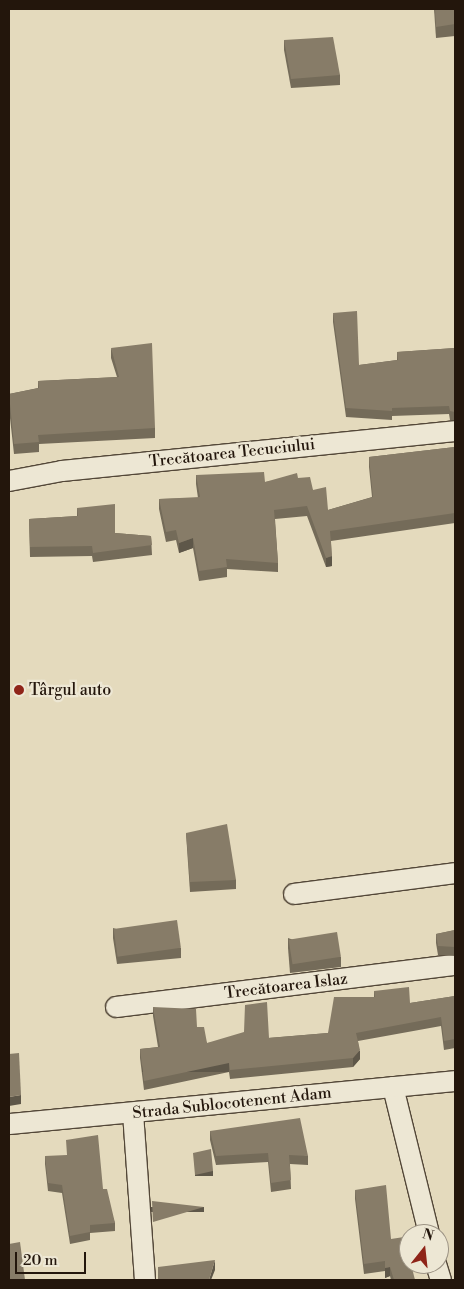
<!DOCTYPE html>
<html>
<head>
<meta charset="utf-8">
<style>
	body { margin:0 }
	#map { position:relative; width:464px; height:1289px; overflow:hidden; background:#e4dabd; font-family:"Libre Bodoni",serif }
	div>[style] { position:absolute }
	.roads { filter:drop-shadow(1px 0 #534738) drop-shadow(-1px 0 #534738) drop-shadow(0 1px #534738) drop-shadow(0 -1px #534738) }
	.minor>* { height:20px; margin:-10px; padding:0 10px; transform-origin:10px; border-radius:10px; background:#ede7d4 }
	.wall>* { inset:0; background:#746b59 }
	.shaded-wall>* { inset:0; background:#5e5749; transform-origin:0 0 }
	.building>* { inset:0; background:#877c68; transform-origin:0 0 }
	.dots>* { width:14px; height:14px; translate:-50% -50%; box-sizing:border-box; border:2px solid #ede7d4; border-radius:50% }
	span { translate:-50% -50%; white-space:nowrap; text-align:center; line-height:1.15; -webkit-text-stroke:4.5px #ede7d4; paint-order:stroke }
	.street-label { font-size:16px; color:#23160c }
	.poi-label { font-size:16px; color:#23160c }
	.left { translate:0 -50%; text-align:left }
	.frame { position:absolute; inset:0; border:10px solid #23160c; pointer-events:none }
	.north { position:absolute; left:399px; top:1224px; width:50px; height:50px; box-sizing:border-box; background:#ede7d4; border:1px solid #9c9384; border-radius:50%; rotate:16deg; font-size:14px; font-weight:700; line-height:20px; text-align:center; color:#23160c }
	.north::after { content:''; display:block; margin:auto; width:18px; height:22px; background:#8f2418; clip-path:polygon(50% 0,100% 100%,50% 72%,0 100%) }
	.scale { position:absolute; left:15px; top:1252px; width:71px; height:22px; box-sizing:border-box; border:2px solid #23160c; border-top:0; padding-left:6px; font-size:15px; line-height:18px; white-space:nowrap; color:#23160c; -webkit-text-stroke:4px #ede7d4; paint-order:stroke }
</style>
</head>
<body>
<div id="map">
	<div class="roads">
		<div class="minor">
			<i style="left:9px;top:481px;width:54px;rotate:-10.7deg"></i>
			<i style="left:62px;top:471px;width:395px;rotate:-5.8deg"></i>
			<i style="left:294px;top:894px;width:162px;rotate:-7.4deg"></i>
			<i style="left:116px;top:1007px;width:342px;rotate:-7.1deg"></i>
			<i style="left:393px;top:1087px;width:151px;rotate:76.2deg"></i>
			<i style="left:133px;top:1113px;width:167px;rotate:85.9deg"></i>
			<i style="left:9px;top:1124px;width:448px;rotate:-5.5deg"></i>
			<i style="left:436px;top:1264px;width:17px;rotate:73deg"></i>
		</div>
	</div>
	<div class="wall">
		<i style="clip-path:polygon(434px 9px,455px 9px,455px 36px,436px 38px)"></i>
		<i style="clip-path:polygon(284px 40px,340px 75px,340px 85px,291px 88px,284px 50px)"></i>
		<i style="clip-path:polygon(333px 313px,359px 365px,397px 360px,397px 352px,455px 348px,455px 420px,450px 420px,449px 414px,392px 416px,392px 420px,346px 417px,333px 322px)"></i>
		<i style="clip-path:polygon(111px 348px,155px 428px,155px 438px,39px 444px,39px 452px,14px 454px,9px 409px,9px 394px,38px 388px,38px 381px,117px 377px,111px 358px)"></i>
		<i style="clip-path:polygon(455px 447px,455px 523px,331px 541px,332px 566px,326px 567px,307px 516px,275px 519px,278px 563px,278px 572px,227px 569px,227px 577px,199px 581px,193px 548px,179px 553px,176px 540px,166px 542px,159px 509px,159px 499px,198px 498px,196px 484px,196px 475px,265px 482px,298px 478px,313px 490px,328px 510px,372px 497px,369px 467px,369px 457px)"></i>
		<i style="clip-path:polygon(77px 508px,115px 533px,151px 536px,152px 555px,93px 562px,92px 556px,30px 557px,29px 519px,77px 516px)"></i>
		<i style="clip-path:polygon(186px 833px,236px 880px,236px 889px,190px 892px)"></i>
		<i style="clip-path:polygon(113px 928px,181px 948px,181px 958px,117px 964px,113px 938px)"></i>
		<i style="clip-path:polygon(455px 930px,455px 956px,438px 955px,436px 943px,436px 934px)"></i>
		<i style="clip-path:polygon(288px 938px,341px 957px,341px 967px,290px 973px,288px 948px)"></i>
		<i style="clip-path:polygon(374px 991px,410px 1003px,455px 996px,455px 1048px,444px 1050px,441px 1026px,358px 1041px,360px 1059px,353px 1067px,230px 1079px,229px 1072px,144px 1090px,140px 1058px,140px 1049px,158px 1047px,153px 1016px,153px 1007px,197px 1027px,207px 1043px,328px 1033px,374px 997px)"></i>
		<i style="clip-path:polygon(210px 1131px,308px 1156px,308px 1165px,290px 1164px,291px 1189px,271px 1192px,268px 1162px,216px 1165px,210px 1140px)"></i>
		<i style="clip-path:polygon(45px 1156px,103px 1189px,115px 1223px,115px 1231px,90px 1233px,90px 1240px,70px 1244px,62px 1193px,48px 1191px,45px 1164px)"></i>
		<i style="clip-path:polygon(355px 1190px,391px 1239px,415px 1280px,391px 1280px,390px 1276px,385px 1278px,385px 1271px,364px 1274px,355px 1199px)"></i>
	</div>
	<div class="shaded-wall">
		<i style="clip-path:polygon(193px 538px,193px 548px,179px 553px,179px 543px)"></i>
		<i style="clip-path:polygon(332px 556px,332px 566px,326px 567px,326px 558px)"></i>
		<i style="clip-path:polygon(360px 1050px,360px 1059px,353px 1067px,353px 1058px)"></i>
		<i style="left:229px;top:1063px;width:9px;height:87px;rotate:90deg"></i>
		<i style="clip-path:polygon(21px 1095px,21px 1104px,9px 1106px,9px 1097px)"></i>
		<i style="left:213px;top:1171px;width:5px;height:18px;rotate:90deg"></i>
		<i style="left:204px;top:1207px;width:5px;height:53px;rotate:90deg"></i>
		<i style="clip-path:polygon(215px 1260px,215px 1270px,211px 1280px,209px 1280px)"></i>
		<i style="clip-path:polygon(390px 1267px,390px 1276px,385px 1278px,385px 1268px)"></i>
	</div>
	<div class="building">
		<i style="clip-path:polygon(435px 9px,455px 9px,455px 24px,436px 27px)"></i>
		<i style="clip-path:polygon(333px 37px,340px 75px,291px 79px,284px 40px)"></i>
		<i style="clip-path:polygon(357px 311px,359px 365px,398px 360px,397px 352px,455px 348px,455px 412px,450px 411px,449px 406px,392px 408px,392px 411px,346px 408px,333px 313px)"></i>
		<i style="clip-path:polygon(152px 343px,155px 428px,38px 435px,39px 442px,14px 444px,9px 394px,39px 388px,38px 381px,119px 377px,111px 348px)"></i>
		<i style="clip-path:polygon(455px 447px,455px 513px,330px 531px,332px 556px,326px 558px,307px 506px,274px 510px,278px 563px,226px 559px,227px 567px,199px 571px,193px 538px,179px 543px,176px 530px,166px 532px,159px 499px,200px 497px,196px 475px,264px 472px,265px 482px,297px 473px,298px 478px,310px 477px,313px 490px,326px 487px,328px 510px,373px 497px,369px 457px)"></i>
		<i style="clip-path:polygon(115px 504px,115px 533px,151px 536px,152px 545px,93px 553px,92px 546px,30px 547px,29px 519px,78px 516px,77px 508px)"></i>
		<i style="clip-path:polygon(227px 824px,236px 880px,190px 882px,186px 833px)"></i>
		<i style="left:177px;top:920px;width:28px;height:64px;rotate:82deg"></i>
		<i style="clip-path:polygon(455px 930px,455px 947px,438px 946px,436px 934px)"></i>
		<i style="left:337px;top:932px;width:25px;height:49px;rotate:81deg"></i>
		<i style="clip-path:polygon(409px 987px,410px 1003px,455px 996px,455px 1039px,444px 1041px,441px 1017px,356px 1033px,360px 1050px,353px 1058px,230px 1070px,229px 1063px,144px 1081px,140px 1049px,160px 1047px,153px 1007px,196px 1009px,197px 1027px,204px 1027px,207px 1043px,244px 1032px,245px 1005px,267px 1002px,269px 1038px,328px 1033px,334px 997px,375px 997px,374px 991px)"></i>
		<i style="clip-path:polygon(19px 1053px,21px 1095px,9px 1097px,9px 1054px)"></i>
		<i style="clip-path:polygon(300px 1118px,308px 1156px,289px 1155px,291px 1180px,271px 1183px,268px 1153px,216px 1156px,210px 1131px)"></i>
		<i style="clip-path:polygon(98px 1135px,103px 1189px,107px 1189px,115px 1223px,90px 1225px,90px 1232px,70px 1236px,62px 1185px,48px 1183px,45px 1156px,67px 1155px,66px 1140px)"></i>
		<i style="clip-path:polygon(211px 1149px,213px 1171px,195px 1175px,193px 1153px)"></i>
		<i style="clip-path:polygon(386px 1185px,391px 1239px,404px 1237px,409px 1256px,409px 1264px,411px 1264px,415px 1280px,394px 1280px,390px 1267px,385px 1268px,385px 1261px,364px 1264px,355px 1190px)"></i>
		<i style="clip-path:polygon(152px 1201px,204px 1207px,153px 1222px)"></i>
		<i style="clip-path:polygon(20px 1242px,25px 1280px,9px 1280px,9px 1244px)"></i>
		<i style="clip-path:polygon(215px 1260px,209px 1280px,158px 1280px,158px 1267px)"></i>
	</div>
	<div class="dots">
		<i style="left:19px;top:690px;background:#8f2418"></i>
	</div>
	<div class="street-label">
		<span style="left:232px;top:453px;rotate:-6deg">Trecătoarea Tecuciului</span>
		<span style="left:286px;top:986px;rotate:-7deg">Trecătoarea Islaz</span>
		<span style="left:232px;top:1103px;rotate:-6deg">Strada Sublocotenent Adam</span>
	</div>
	<div class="poi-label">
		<span class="left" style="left:29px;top:690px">Târgul auto</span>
	</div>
	<div class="frame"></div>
	<div class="north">N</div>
	<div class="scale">20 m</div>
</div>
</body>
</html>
